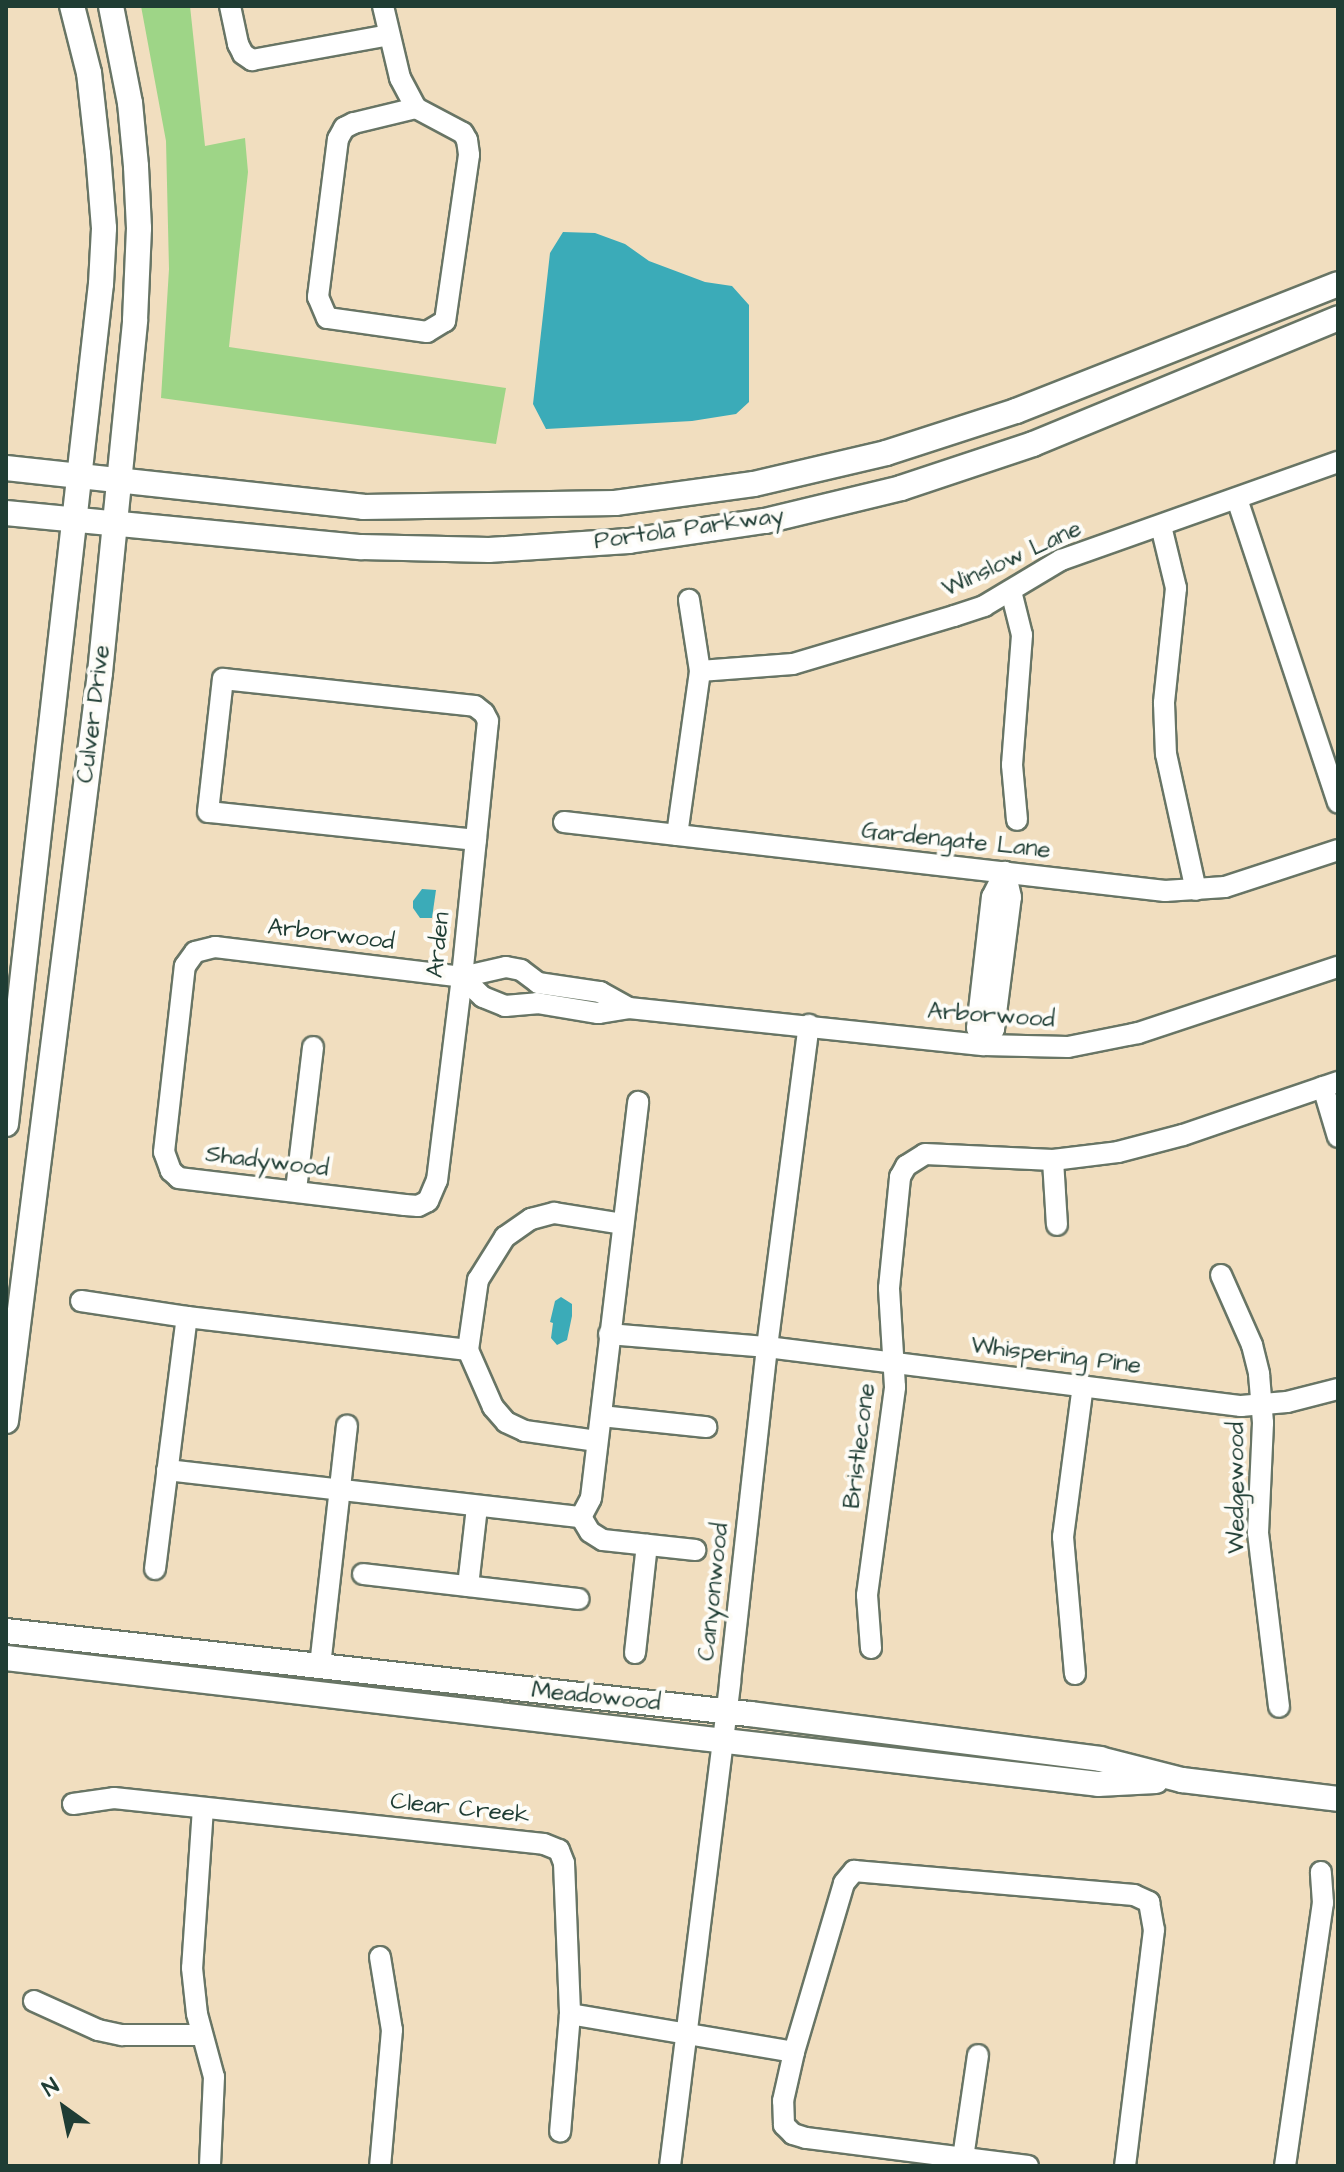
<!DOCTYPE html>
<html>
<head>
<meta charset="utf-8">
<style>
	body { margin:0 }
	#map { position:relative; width:1344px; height:2172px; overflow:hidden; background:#f1debf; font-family:"Architects Daughter",sans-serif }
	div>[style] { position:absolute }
	.green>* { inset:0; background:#9ed587 }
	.water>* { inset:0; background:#3babb8 }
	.roads { filter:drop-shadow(2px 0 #687565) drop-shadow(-2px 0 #687565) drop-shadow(0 2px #687565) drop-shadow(0 -2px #687565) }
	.minor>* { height:20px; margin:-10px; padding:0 10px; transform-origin:10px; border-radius:10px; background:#fff }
	.major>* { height:24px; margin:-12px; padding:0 12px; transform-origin:12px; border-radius:12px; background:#fff }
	span { translate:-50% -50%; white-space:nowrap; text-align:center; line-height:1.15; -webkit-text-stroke:8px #fdfcf7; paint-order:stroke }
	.street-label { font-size:24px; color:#1f3d34 }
	.frame { position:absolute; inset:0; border:8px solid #1f3d34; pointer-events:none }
	.north { position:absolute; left:24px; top:2068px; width:80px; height:80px; -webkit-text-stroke:6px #fdfcf7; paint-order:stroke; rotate:327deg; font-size:22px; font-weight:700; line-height:32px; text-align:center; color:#1f3d34 }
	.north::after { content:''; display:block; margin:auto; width:28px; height:36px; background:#1f3d34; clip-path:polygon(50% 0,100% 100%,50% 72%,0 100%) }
</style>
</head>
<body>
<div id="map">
	<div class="green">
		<i style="clip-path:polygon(141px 6px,190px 6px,205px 146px,245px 138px,248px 172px,229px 347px,506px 388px,496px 444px,161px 398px,169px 269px,166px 141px)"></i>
	</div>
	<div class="water">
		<i style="clip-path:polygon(563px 232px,595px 233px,625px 244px,649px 261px,705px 282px,732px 286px,749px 305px,749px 402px,736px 414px,692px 421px,546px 429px,533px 404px,550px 253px)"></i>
		<i style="clip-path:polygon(422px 889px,436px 890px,432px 918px,420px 918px,413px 908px,413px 901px)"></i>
		<i style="clip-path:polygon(561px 1297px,572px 1304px,572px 1316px,567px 1340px,557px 1345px,551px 1338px,553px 1323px,550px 1322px,555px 1301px)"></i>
	</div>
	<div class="roads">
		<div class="minor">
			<i style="left:230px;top:6px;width:39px;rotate:78deg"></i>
			<i style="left:238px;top:44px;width:11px;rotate:63deg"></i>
			<i style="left:243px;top:54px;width:11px;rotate:34deg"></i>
			<i style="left:252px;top:60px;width:139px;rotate:-10.3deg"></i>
			<i style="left:383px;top:6px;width:74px;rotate:76.7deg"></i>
			<i style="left:400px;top:78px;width:34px;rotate:62deg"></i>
			<i style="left:416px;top:108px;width:53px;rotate:28deg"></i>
			<i style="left:463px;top:133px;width:8px;rotate:60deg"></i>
			<i style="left:467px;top:140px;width:15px;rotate:82deg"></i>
			<i style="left:469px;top:155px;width:168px;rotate:98.2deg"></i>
			<i style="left:445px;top:321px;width:21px;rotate:149deg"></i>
			<i style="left:427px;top:332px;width:101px;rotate:-172deg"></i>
			<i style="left:327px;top:318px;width:23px;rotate:-113deg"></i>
			<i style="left:318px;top:297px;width:159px;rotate:-82.8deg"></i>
			<i style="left:338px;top:139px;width:13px;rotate:-61deg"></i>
			<i style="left:344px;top:128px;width:11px;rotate:-27deg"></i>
			<i style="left:354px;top:123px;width:64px;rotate:-13.6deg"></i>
			<i style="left:1237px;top:499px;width:320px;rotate:71.6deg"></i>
			<i style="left:1161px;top:526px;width:64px;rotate:76.4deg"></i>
			<i style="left:1176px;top:588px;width:116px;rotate:96deg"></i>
			<i style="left:1164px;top:703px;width:51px;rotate:87.8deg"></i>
			<i style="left:1166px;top:754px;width:139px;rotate:77.6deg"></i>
			<i style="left:1011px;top:591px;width:45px;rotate:76deg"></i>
			<i style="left:1022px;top:635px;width:130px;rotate:94.4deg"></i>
			<i style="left:1012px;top:765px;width:55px;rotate:84.8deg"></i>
			<i style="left:700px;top:671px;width:93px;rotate:-4.3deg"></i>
			<i style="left:793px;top:664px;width:168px;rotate:-16.6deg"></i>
			<i style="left:954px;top:616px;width:32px;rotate:-18deg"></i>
			<i style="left:984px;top:606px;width:90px;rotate:-30.9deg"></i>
			<i style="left:1061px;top:560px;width:294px;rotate:-19.5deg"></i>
			<i style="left:564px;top:822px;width:605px;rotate:6.55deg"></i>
			<i style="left:1165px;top:891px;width:60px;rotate:-3.8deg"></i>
			<i style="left:1225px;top:887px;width:119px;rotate:-18.1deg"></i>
			<i style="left:677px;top:835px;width:166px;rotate:-82deg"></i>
			<i style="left:700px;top:671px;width:72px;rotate:-98.8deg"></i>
			<i style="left:476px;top:840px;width:269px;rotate:-174deg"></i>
			<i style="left:208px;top:812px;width:134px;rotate:-83.6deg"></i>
			<i style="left:223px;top:679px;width:253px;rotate:6.1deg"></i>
			<i style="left:475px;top:706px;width:11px;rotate:38deg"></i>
			<i style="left:484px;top:713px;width:9px;rotate:63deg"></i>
			<i style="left:488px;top:721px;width:257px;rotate:95.8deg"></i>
			<i style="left:462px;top:977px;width:205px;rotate:97deg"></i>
			<i style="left:437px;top:1180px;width:23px;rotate:113deg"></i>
			<i style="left:428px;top:1201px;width:11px;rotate:153deg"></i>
			<i style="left:418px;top:1206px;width:13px;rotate:-176deg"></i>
			<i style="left:405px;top:1205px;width:228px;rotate:-173.2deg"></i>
			<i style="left:179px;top:1178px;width:11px;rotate:-139deg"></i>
			<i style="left:171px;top:1171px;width:20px;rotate:-110deg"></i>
			<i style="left:164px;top:1152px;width:187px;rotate:-83.6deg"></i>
			<i style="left:185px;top:966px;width:17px;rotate:-54deg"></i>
			<i style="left:195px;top:952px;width:21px;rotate:-14deg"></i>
			<i style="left:215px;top:947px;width:249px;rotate:6.9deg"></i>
			<i style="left:462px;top:977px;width:45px;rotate:-12.8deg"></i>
			<i style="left:506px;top:967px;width:15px;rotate:11deg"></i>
			<i style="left:521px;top:970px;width:21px;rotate:37deg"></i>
			<i style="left:538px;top:983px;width:63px;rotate:8.3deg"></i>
			<i style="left:600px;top:992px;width:33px;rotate:29deg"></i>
			<i style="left:462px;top:977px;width:29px;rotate:44deg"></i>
			<i style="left:483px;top:997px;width:24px;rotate:22deg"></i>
			<i style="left:505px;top:1006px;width:32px;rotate:-5deg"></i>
			<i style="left:537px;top:1003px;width:62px;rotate:9.3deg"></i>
			<i style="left:598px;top:1013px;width:31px;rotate:-9deg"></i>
			<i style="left:629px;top:1008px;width:357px;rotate:6deg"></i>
			<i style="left:984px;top:1045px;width:84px;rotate:1.4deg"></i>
			<i style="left:1068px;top:1047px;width:71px;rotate:-11.3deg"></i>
			<i style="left:1138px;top:1033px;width:211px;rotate:-18.3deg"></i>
			<i style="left:984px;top:1045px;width:18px;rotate:-112deg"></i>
			<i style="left:977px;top:1028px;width:132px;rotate:-83.5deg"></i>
			<i style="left:992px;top:897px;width:28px;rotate:-63deg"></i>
			<i style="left:984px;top:1045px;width:19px;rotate:-58deg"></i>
			<i style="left:994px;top:1029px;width:133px;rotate:-82.7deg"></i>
			<i style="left:1011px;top:897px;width:26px;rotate:-103deg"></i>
			<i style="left:1323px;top:1087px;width:52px;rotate:73.3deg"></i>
			<i style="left:1053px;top:1160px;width:65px;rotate:86.5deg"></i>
			<i style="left:296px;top:1190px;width:144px;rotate:-83.2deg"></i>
			<i style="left:1221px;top:1275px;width:77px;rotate:66.1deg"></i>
			<i style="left:1252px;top:1345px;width:30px;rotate:76deg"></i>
			<i style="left:1259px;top:1374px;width:49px;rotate:85.3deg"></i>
			<i style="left:1263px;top:1423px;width:110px;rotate:92.6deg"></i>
			<i style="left:1258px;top:1533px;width:175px;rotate:83.1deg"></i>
			<i style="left:81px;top:1301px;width:107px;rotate:8.6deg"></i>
			<i style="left:187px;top:1317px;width:283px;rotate:6.7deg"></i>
			<i style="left:609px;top:1334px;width:159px;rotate:4.7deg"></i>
			<i style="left:767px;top:1347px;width:478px;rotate:7.1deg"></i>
			<i style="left:1241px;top:1406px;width:46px;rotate:-5deg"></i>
			<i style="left:1287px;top:1402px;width:53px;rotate:-14.3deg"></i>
			<i style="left:601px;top:1416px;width:106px;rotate:6deg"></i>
			<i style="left:597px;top:1441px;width:73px;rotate:-172.1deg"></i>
			<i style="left:525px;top:1431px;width:21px;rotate:-155deg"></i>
			<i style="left:506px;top:1422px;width:20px;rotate:-131deg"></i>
			<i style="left:493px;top:1407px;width:62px;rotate:-113.7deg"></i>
			<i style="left:468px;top:1350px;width:71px;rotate:-81.9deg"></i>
			<i style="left:478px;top:1280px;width:51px;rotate:-57.9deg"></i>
			<i style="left:505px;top:1237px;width:32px;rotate:-35deg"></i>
			<i style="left:531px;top:1219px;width:24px;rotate:-15deg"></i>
			<i style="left:554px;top:1213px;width:70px;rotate:9.1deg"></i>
			<i style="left:167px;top:1470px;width:417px;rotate:6.5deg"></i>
			<i style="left:581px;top:1517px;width:21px;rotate:-62deg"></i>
			<i style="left:591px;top:1498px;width:399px;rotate:-83.2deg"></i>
			<i style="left:581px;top:1517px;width:17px;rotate:59deg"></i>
			<i style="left:590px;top:1532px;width:15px;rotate:32deg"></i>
			<i style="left:603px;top:1540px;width:93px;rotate:6.2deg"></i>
			<i style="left:155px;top:1569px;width:254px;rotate:-82.8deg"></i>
			<i style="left:363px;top:1574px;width:217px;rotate:6.6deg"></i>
			<i style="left:468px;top:1586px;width:80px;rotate:-83.5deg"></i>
			<i style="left:871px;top:1648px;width:53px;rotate:-94.3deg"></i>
			<i style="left:867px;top:1595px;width:210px;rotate:-82.3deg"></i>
			<i style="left:895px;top:1387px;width:99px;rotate:-93.5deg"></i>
			<i style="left:889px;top:1288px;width:112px;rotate:-84.3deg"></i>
			<i style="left:900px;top:1177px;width:13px;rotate:-61deg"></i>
			<i style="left:906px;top:1166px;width:22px;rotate:-32deg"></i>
			<i style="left:925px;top:1154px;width:128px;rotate:2.7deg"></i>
			<i style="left:1053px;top:1160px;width:65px;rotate:-7deg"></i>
			<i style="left:1118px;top:1152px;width:67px;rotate:-14.7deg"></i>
			<i style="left:1183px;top:1135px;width:164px;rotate:-18.9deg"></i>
			<i style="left:635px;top:1653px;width:109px;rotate:-83.7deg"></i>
			<i style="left:320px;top:1666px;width:242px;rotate:-83.6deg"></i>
			<i style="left:1075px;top:1674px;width:138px;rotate:-95deg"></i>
			<i style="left:1063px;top:1537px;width:153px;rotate:-82.5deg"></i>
			<i style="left:73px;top:1804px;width:41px;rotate:-8.3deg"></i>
			<i style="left:114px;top:1798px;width:432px;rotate:6.1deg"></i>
			<i style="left:544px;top:1844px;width:16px;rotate:22deg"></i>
			<i style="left:559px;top:1850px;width:14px;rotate:69deg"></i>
			<i style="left:564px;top:1863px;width:151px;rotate:87.7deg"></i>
			<i style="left:570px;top:2014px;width:118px;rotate:94.8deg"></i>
			<i style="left:203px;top:1808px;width:160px;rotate:93.9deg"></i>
			<i style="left:192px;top:1968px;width:46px;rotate:83.8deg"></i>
			<i style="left:197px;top:2014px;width:65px;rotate:74.9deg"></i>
			<i style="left:214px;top:2077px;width:89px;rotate:92.6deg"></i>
			<i style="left:380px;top:1957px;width:74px;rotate:80.7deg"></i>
			<i style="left:392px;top:2030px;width:137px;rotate:95deg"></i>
			<i style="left:34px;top:2001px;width:70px;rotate:24.4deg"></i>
			<i style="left:98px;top:2030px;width:25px;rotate:12deg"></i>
			<i style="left:122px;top:2035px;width:80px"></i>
			<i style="left:570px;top:2014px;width:227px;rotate:9.6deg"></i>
			<i style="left:963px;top:2158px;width:104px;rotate:-81.7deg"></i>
			<i style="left:670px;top:2166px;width:488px;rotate:-82.9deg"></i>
			<i style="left:730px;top:1682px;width:337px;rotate:-83.7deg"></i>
			<i style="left:767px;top:1347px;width:325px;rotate:-82.6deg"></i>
			<i style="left:1028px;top:2166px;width:224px;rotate:-172.8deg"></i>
			<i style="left:806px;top:2138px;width:14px;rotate:-163deg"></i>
			<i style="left:793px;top:2134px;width:13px;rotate:-135deg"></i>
			<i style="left:784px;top:2125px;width:24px;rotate:-92deg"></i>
			<i style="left:783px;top:2101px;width:50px;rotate:-77.3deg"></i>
			<i style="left:794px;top:2052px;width:176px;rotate:-73.5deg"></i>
			<i style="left:844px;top:1883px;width:16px;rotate:-50deg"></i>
			<i style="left:854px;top:1871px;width:281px;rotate:4.9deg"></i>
			<i style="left:1134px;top:1895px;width:17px;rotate:25deg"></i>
			<i style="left:1149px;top:1902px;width:28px;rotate:80deg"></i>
			<i style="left:1154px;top:1930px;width:238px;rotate:97deg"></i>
			<i style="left:1285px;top:2166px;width:266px;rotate:-81.8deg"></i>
			<i style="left:1323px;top:1903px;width:31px;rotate:-94deg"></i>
		</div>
		<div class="major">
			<i style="left:6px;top:468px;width:359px;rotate:6.2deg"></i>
			<i style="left:363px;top:507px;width:252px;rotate:-0.9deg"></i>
			<i style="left:615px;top:503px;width:140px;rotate:-7.8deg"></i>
			<i style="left:754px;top:484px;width:136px;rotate:-13.2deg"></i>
			<i style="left:886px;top:453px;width:137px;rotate:-17.9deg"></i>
			<i style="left:1016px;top:411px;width:346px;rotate:-21.5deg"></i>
			<i style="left:6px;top:513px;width:357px;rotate:5.5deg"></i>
			<i style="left:361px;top:547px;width:128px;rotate:1.3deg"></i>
			<i style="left:489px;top:550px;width:140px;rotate:-3.7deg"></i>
			<i style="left:629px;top:541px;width:137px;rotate:-8.4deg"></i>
			<i style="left:765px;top:521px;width:140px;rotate:-13.6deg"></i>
			<i style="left:901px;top:488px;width:139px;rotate:-18.4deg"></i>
			<i style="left:1033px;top:444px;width:330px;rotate:-22.4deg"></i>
			<i style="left:6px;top:1124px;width:845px;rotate:-83.55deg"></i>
			<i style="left:101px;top:284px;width:56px;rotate:-86.9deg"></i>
			<i style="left:104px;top:228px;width:74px;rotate:-94.6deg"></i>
			<i style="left:98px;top:154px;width:81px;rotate:-96.3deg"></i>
			<i style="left:89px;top:73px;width:69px;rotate:-104.2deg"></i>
			<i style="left:6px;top:1421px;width:754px;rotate:-82.84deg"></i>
			<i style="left:100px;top:673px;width:355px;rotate:-84.3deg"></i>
			<i style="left:135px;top:320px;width:92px;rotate:-87.5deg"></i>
			<i style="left:139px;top:228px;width:62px;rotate:-92.8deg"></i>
			<i style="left:136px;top:166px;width:63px;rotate:-95.4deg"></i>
			<i style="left:130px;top:103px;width:99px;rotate:-101.1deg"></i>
			<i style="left:6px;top:1631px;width:749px;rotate:6.37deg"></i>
			<i style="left:750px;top:1714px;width:353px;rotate:7.3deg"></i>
			<i style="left:1100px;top:1759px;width:85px;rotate:14.4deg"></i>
			<i style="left:1182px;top:1780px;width:157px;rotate:6.9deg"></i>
			<i style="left:6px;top:1658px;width:1099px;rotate:6.58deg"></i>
			<i style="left:1098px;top:1784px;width:58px;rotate:-3deg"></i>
		</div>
	</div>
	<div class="street-label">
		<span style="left:689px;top:529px;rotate:-8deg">Portola Parkway</span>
		<span style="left:1012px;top:559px;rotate:-25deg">Winslow Lane</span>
		<span style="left:94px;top:714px;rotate:-83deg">Culver Drive</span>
		<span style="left:956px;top:841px;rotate:6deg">Gardengate Lane</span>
		<span style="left:331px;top:935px;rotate:7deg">Arborwood</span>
		<span style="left:439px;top:945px;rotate:-84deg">Arden</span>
		<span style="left:991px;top:1016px;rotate:4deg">Arborwood</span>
		<span style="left:267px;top:1162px;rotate:7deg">Shadywood</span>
		<span style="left:1056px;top:1356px;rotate:7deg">Whispering Pine</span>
		<span style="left:860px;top:1446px;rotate:-83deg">Bristlecone</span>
		<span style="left:1237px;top:1488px;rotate:-90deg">Wedgewood</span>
		<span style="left:714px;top:1592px;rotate:-84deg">Canyonwood</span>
		<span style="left:596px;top:1697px;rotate:6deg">Meadowood</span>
		<span style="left:460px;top:1809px;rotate:6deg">Clear Creek</span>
	</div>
	<div class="frame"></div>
	<div class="north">N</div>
</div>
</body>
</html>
